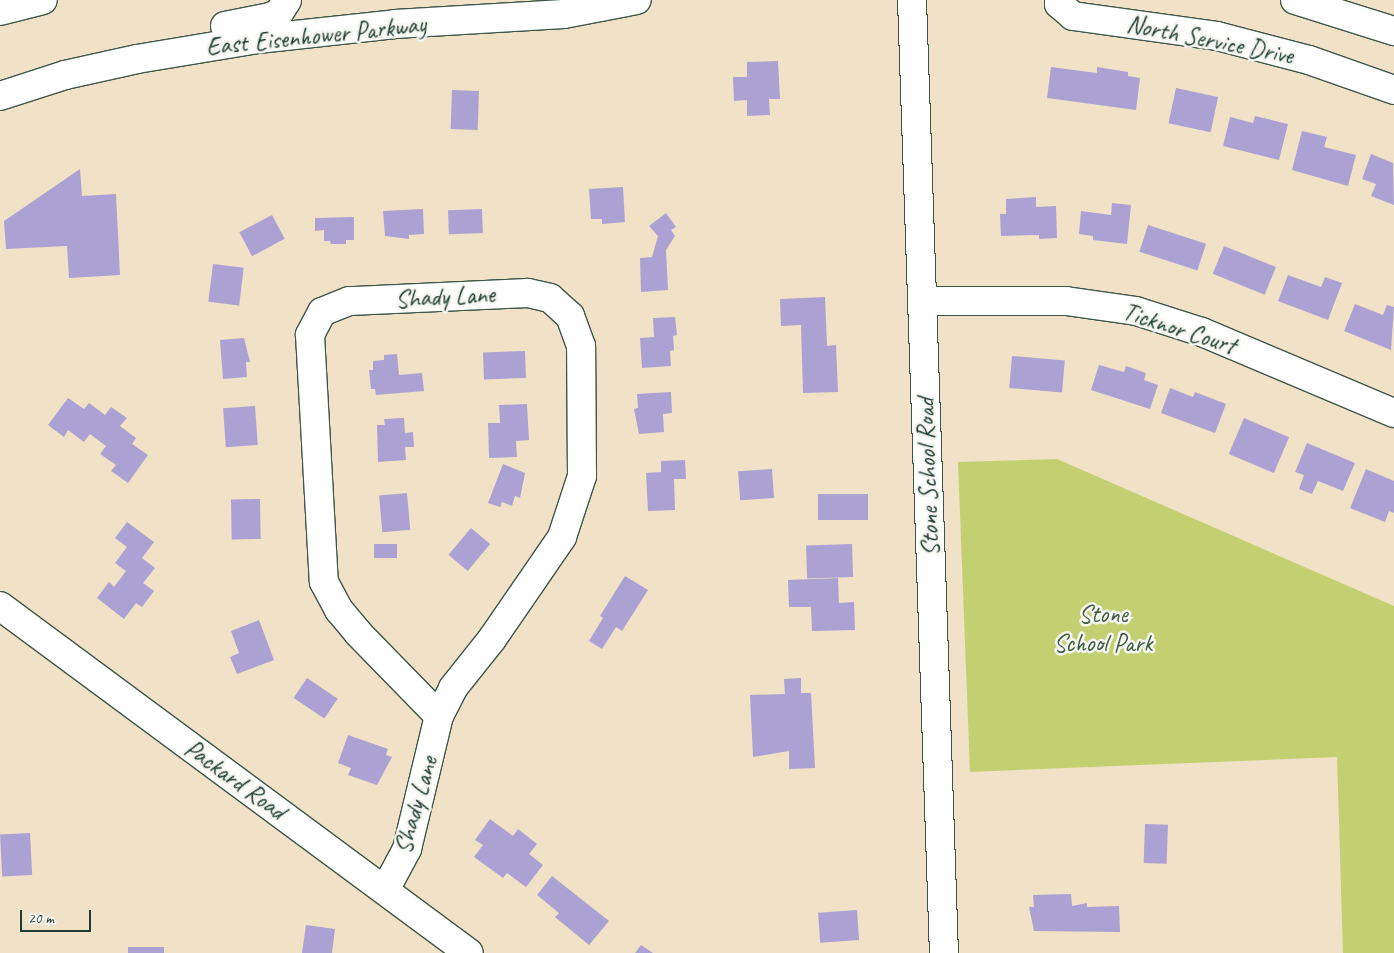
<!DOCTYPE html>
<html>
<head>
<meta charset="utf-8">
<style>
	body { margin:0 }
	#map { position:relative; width:1394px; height:953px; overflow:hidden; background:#f1e1c6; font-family:Caveat,sans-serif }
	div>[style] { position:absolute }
	.green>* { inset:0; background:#c3d071 }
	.building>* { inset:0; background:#aba2d3; transform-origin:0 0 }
	.roads { filter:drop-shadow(1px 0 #3e564a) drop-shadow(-1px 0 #3e564a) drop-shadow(0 1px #3e564a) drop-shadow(0 -1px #3e564a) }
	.minor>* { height:28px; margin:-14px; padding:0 14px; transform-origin:14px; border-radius:14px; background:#fff }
	.major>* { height:28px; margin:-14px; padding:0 14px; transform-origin:14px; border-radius:14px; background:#fff }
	span { translate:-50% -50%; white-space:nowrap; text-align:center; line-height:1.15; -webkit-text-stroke:5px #f6f6f2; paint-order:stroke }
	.street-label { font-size:25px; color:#1f3d34 }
	.park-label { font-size:25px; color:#405a40 }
	.scale { position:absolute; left:20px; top:910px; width:71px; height:22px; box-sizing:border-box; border:2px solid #1f3d34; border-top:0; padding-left:6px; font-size:15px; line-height:18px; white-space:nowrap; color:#1f3d34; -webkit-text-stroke:4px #f6f6f2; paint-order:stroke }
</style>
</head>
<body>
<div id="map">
	<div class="green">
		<i style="clip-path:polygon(1057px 459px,1394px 606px,1394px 953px,1343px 953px,1337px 757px,970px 772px,958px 462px)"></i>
	</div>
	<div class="building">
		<i style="clip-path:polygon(778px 61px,780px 99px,769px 99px,770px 115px,747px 116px,747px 100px,734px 101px,733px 77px,747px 77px,747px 62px)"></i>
		<i style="clip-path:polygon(1051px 67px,1097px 73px,1097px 67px,1128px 72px,1128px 76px,1140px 78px,1136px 110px,1047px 98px)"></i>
		<i style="left:1176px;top:88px;width:43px;height:36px;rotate:12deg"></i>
		<i style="left:452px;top:90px;width:27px;height:39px;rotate:2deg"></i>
		<i style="clip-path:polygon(1255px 116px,1288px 124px,1279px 160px,1223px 146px,1230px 117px,1253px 123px)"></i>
		<i style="clip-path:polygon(1302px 131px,1327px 137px,1324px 147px,1356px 155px,1348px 186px,1292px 170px)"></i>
		<i style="clip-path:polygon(1371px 154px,1393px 163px,1394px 205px,1371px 196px,1376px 184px,1362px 179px)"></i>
		<i style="clip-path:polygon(80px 169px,82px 196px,116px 194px,120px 275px,69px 278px,67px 246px,6px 249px,4px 221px)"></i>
		<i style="clip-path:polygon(623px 187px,625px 222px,602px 224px,602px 219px,591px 219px,589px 189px)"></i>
		<i style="clip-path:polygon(1036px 197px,1036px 207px,1056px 206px,1057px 238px,1039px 239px,1039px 235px,1001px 236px,1000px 214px,1006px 214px,1006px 199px)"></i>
		<i style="clip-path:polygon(1112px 203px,1131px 205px,1127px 244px,1093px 240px,1093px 236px,1079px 234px,1081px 211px,1111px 215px)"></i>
		<i style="clip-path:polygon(423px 209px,424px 234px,409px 235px,409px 239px,385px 236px,383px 211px)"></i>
		<i style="left:482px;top:209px;width:24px;height:34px;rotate:88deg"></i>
		<i style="clip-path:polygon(666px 213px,676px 227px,671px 230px,675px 236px,666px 250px,668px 290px,641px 292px,640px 258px,652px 257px,658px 236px,649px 226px)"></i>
		<i style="left:272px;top:215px;width:27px;height:37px;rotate:62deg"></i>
		<i style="clip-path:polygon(354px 217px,354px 240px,346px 240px,346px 244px,331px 244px,330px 241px,324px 241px,324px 230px,315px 231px,315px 218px)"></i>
		<i style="left:1148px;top:225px;width:61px;height:28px;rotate:18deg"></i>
		<i style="left:1224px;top:246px;width:56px;height:30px;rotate:22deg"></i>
		<i style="left:213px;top:264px;width:31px;height:38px;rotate:7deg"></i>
		<i style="clip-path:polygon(1288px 275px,1321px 287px,1325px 277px,1342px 283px,1328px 320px,1278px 301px)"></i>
		<i style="clip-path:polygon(825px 297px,827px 346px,836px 345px,838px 392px,803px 393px,801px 325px,781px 326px,780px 299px)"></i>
		<i style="clip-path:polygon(1355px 304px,1383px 315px,1387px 305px,1394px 307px,1391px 350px,1344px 331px)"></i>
		<i style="clip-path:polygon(675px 317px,677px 335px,673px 336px,674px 350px,670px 351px,671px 366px,642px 368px,640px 338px,654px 337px,653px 318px)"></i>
		<i style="clip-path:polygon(244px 338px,250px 362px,246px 362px,247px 377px,223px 379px,220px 340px)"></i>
		<i style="left:525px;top:351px;width:27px;height:42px;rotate:88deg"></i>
		<i style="clip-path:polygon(397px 354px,399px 375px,422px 373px,424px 391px,376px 395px,375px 389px,371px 389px,369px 370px,373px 370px,373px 361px,384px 360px,384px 355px)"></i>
		<i style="left:1012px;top:356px;width:53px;height:32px;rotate:5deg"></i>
		<i style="clip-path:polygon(1099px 365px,1124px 372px,1126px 366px,1146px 373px,1144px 380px,1158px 385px,1150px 409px,1091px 390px)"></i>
		<i style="clip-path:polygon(1170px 388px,1193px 397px,1195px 392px,1226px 404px,1215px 433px,1161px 413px)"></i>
		<i style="clip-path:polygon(671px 392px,672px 413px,663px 414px,664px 432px,639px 434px,634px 409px,638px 408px,637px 394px)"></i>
		<i style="clip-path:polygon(68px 398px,84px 409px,89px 403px,105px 415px,111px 407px,127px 418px,120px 426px,136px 438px,132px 444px,148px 455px,128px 483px,111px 471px,116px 465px,100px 454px,106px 446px,90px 434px,84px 442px,68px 430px,64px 437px,48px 425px)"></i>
		<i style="clip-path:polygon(527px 404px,529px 440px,516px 441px,517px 457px,489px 458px,488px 423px,500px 423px,499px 405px)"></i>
		<i style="left:255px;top:406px;width:39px;height:32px;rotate:86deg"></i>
		<i style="clip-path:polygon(404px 418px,405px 433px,413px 432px,414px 447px,405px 447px,406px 460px,378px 462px,377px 425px,385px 425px,384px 419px)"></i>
		<i style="left:1244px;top:418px;width:49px;height:39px;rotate:23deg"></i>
		<i style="clip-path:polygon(1307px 443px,1355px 463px,1343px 491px,1318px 481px,1312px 494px,1299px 489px,1304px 475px,1295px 472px)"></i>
		<i style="clip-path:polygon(685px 460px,686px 479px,674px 479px,675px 510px,648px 511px,646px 473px,661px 472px,661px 461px)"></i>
		<i style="clip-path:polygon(503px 464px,525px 473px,520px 498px,515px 496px,512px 506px,502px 502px,500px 507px,488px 503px)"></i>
		<i style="left:772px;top:469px;width:29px;height:34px;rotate:86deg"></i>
		<i style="clip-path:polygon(1366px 469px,1394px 481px,1394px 513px,1389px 511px,1385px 522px,1350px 508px)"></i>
		<i style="left:407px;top:493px;width:37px;height:28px;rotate:85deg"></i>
		<i style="left:868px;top:494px;width:26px;height:50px;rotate:90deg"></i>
		<i style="left:260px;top:499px;width:40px;height:29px;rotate:89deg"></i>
		<i style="clip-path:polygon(127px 522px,154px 542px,142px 558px,155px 568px,143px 583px,154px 591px,142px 607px,136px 603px,124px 619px,97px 598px,109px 582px,114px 587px,126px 571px,115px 563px,127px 547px,115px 538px)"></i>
		<i style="left:471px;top:528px;width:25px;height:35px;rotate:40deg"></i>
		<i style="left:374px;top:544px;width:23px;height:14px"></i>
		<i style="left:852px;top:544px;width:33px;height:46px;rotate:88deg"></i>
		<i style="clip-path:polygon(625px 576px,648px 590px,622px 631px,616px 627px,602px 649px,589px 641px,603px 618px,600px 616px)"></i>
		<i style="clip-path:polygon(838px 578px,839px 603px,854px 602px,855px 630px,812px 631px,811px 607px,789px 607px,788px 580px)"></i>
		<i style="clip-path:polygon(259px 620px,274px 660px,237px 674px,230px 657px,239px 653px,231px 631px)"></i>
		<i style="left:307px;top:678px;width:37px;height:24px;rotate:34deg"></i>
		<i style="clip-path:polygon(801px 678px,801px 693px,811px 693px,815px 768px,789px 769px,789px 751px,753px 757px,750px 695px,785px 694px,784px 679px)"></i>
		<i style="clip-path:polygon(348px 735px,388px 749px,386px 755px,392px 757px,377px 785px,348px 775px,351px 768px,338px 763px)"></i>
		<i style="clip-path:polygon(490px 819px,513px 836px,518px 829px,537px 844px,529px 854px,543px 865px,526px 887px,507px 873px,503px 878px,474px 857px,483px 845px,475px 840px)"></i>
		<i style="left:1145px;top:824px;width:23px;height:39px;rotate:2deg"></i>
		<i style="left:30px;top:833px;width:42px;height:30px;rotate:87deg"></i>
		<i style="clip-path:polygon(552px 876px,609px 921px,589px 945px,555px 917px,559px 913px,537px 895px)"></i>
		<i style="clip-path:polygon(1071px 894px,1072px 906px,1087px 903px,1087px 907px,1119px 906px,1120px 932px,1034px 931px,1029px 907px,1034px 907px,1033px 895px)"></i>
		<i style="left:857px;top:910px;width:30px;height:39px;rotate:86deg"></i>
		<i style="clip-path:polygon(306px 925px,335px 929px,332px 953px,302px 953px)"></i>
		<i style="clip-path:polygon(641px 945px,653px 953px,635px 953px)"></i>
		<i style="left:128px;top:947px;width:36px;height:6px"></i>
	</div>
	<div class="roads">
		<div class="minor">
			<i style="left:1059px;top:0;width:4px;rotate:90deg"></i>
			<i style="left:1059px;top:4px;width:18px;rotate:41deg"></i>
			<i style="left:1073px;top:16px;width:145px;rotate:7.9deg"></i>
			<i style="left:1217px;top:36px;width:95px;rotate:14.6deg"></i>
			<i style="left:1309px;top:60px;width:90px;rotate:19.4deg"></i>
			<i style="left:922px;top:301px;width:144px"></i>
			<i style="left:1066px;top:301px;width:71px;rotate:8.1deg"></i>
			<i style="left:1136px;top:311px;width:69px;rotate:17.7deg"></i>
			<i style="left:1202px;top:332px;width:208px;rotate:22.9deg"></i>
			<i style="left:385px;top:890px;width:47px;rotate:-61.8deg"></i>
			<i style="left:407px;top:849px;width:137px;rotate:-76.5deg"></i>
			<i style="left:439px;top:716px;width:31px;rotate:-63deg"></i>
			<i style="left:453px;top:688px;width:63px;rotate:-51.5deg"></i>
			<i style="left:492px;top:639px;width:124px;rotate:-55.5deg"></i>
			<i style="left:562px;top:537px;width:64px;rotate:-71.8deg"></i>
			<i style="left:582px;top:476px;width:130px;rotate:-90.4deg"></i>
			<i style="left:581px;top:346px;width:32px;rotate:-110deg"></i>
			<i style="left:570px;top:316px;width:27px;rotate:-138deg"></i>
			<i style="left:550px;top:298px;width:23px;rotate:-167deg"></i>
			<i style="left:528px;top:293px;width:179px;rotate:177.4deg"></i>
			<i style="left:349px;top:301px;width:29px;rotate:158deg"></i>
			<i style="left:322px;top:312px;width:26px;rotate:118deg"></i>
			<i style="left:310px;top:335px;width:247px;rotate:86.8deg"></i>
			<i style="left:324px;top:582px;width:32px;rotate:62deg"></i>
			<i style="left:339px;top:610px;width:30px;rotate:50deg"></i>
			<i style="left:358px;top:633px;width:116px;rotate:45.7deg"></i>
		</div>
		<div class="major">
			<i style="left:912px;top:0;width:954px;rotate:88.08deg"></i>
			<i style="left:1295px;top:0;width:104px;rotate:17.4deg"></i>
			<i style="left:0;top:11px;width:44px;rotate:-14.3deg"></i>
			<i style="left:225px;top:26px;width:46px;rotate:-11.3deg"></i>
			<i style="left:270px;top:17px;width:10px;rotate:-24deg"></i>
			<i style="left:279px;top:13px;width:15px;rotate:-58deg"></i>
			<i style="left:0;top:96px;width:68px;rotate:-17.9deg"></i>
			<i style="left:65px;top:75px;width:74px;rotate:-12.5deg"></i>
			<i style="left:137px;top:59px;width:123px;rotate:-9.4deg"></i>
			<i style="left:258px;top:39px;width:138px;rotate:-6.2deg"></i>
			<i style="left:395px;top:24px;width:169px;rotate:-3.4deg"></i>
			<i style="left:564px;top:14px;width:74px;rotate:-10.9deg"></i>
			<i style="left:0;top:606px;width:583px;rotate:36.5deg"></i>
		</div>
	</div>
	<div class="street-label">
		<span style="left:316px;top:36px;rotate:-6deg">East Eisenhower Parkway</span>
		<span style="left:1210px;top:40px;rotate:11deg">North Service Drive</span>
		<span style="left:445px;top:297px;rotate:-3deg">Shady Lane</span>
		<span style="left:1179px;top:329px;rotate:18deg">Ticknor Court</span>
		<span style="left:928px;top:477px;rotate:-92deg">Stone School Road</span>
		<span style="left:235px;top:780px;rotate:36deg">Packard Road</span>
		<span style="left:416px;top:805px;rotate:-74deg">Shady Lane</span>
	</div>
	<div class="park-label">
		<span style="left:1103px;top:629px">Stone<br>School Park</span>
	</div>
	<div class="scale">20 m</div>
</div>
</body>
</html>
